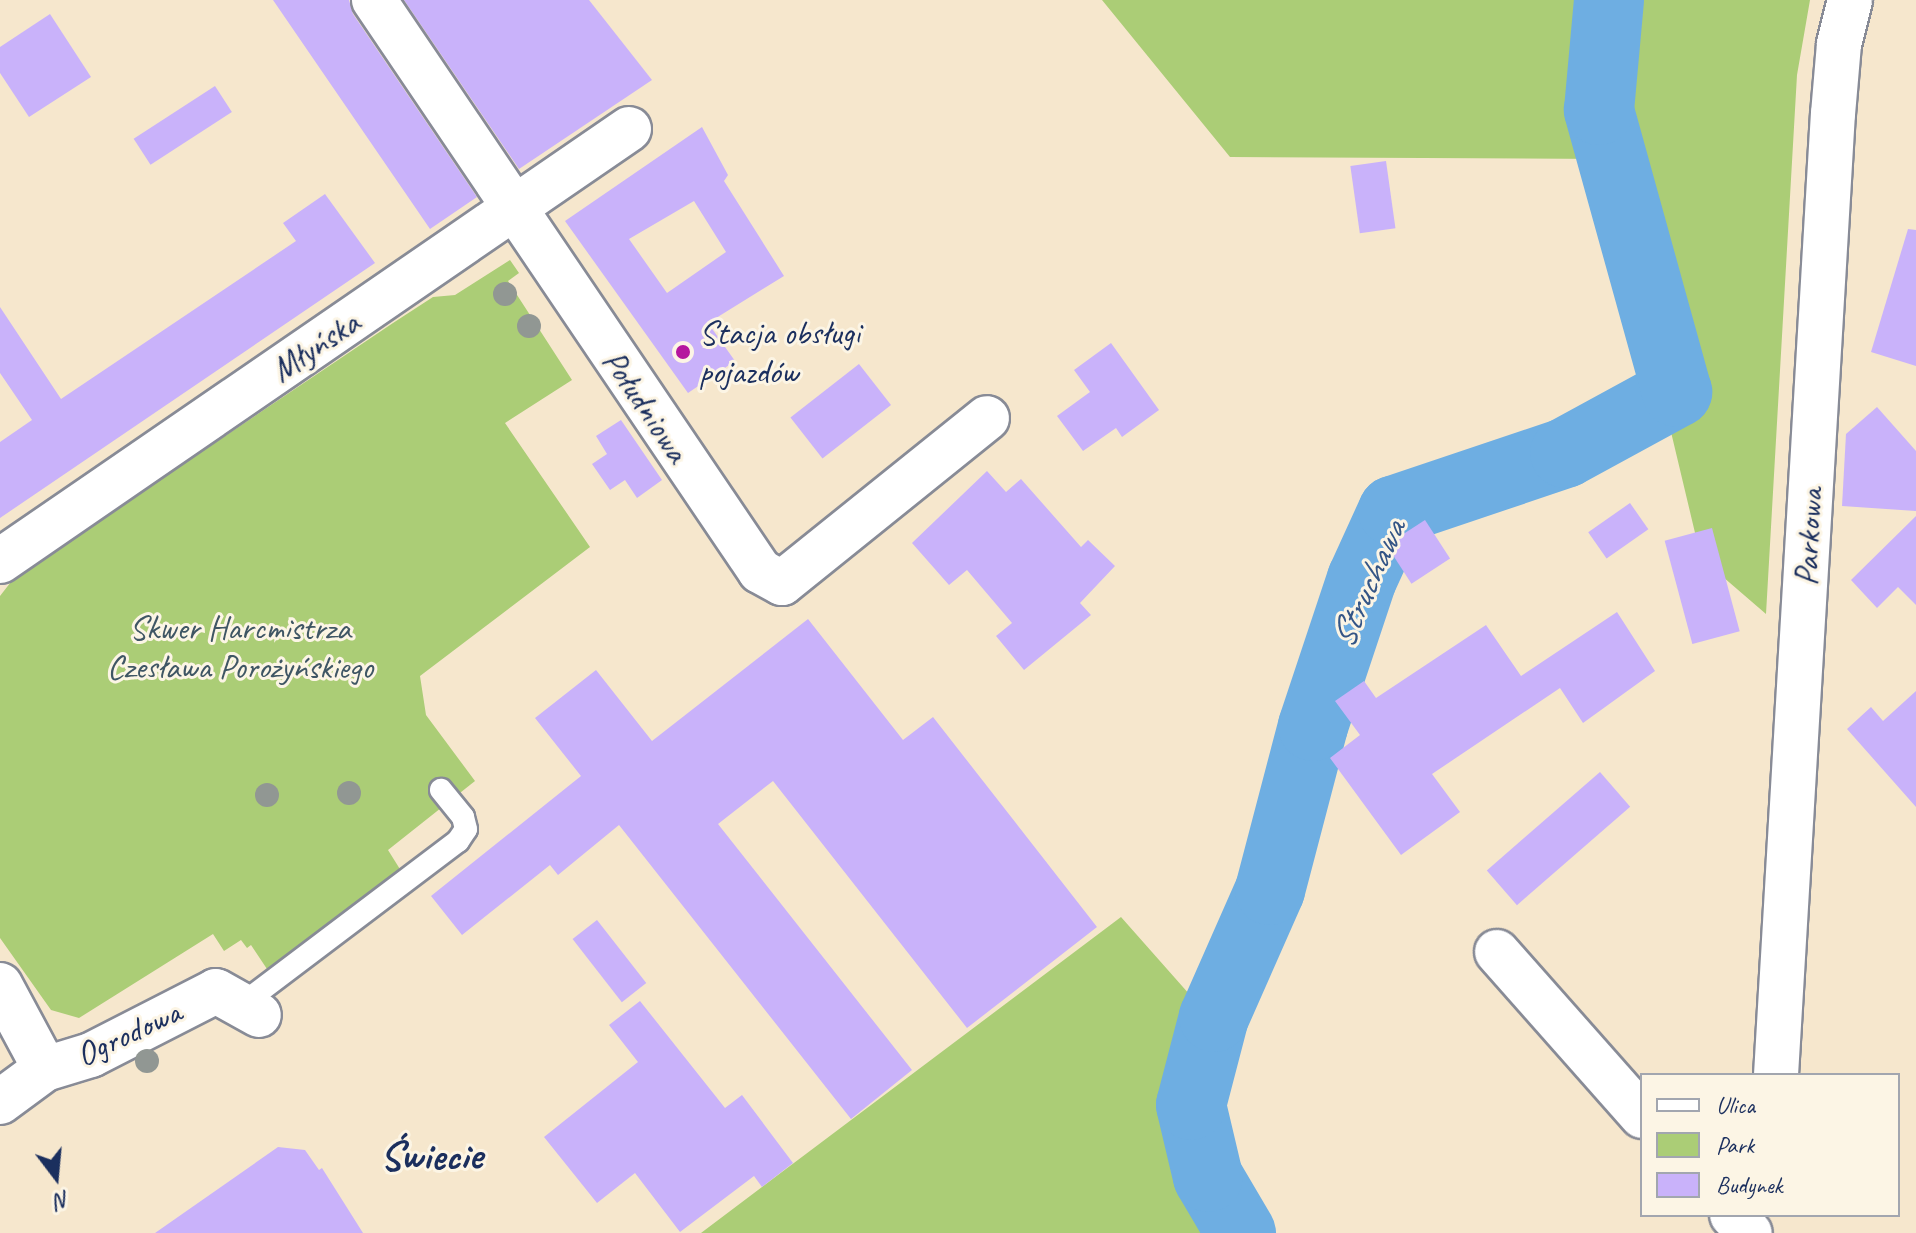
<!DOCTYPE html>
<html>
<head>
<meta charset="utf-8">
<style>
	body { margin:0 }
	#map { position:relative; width:1916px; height:1233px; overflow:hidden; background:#f6e7cd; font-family:Caveat,sans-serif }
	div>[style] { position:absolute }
	.green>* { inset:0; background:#abcd76 }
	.river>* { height:70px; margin:-35px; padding:0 35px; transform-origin:35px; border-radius:35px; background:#6eaee2 }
	.building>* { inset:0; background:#c9b2fa; transform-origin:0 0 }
	.roads { filter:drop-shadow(2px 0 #888b96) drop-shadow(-2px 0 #888b96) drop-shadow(0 2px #888b96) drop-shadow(0 -2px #888b96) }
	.service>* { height:22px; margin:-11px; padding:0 11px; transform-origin:11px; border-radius:11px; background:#fff }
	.minor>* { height:44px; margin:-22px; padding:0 22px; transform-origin:22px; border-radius:22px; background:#fff }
	.trees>* { width:24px; height:24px; margin:-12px; border-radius:50%; background:#919793 }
	.dots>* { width:22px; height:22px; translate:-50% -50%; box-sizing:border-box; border:4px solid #fcf5e5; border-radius:50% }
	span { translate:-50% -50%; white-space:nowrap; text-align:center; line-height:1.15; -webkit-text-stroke:6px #fcf5e5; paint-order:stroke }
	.poi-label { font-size:34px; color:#1b2f5e }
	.left { translate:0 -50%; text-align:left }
	.street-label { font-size:34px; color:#1b2f5e }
	.park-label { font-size:34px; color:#3f5664 }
	.water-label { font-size:36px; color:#345586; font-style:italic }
	.district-label { font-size:42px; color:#1b2f5e; font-weight:700 }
	.legend { position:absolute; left:1640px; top:1073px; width:260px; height:144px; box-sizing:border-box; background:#fcf5e5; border:2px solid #a2a6af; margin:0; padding:10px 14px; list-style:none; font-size:24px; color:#1b2f5e }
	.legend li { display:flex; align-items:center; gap:16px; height:40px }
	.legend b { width:40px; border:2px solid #a2a6af }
	.north { position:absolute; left:16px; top:1137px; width:80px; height:80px; -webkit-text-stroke:6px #fcf5e5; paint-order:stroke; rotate:164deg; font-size:22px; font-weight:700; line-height:32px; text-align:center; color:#1b2f5e }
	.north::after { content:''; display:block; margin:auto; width:28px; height:36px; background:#1b2f5e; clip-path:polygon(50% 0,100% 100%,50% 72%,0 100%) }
</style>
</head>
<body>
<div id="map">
	<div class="green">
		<i style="clip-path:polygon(1102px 0,1810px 0,1797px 75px,1766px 614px,1701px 558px,1606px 159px,1230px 157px)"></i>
		<i style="clip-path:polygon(510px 260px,519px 273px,508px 281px,572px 380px,505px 423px,590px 547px,420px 676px,426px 715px,475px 781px,388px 850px,403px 874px,275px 981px,251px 945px,247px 948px,241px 940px,224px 951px,213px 934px,79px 1018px,51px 1010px,0 938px,0 596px,14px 578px,393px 323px,433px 297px,455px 295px)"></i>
		<i style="clip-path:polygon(1121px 917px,1190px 995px,1177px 1111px,1209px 1233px,701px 1233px)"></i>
	</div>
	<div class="river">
		<i style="left:1241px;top:1233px;width:65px;rotate:-120.5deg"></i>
		<i style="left:1208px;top:1177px;width:74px;rotate:-103.3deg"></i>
		<i style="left:1191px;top:1105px;width:91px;rotate:-75.4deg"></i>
		<i style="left:1214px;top:1017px;width:139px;rotate:-66.2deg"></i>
		<i style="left:1270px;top:890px;width:170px;rotate:-75.3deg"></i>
		<i style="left:1313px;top:726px;width:155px;rotate:-71.6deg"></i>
		<i style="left:1362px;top:579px;width:75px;rotate:-65.5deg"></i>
		<i style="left:1393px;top:511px;width:182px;rotate:-18.6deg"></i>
		<i style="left:1565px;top:453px;width:128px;rotate:-28.6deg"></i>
		<i style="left:1677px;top:392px;width:293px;rotate:-105.5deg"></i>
		<i style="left:1599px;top:110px;width:110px;rotate:-84.8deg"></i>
	</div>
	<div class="building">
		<i style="clip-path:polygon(273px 0,349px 0,353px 14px,477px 197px,430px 229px)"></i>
		<i style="clip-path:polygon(404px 0,589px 0,652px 80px,519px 169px)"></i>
		<i style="clip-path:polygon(50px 14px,91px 77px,29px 117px,0 73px,0 47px)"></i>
		<i style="left:215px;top:86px;width:31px;height:97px;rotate:57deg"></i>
		<i style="clip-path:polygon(evenodd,702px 127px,728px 175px,724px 181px,784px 276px,708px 323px,735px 361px,688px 393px,565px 221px,702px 127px,694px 201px,726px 252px,667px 293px,629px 239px,694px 201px)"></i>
		<i style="left:1386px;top:161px;width:68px;height:36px;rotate:82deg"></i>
		<i style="clip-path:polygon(325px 194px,375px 263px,0 518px,0 442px,32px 420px,0 373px,0 307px,61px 399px,296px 241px,283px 223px)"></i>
		<i style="clip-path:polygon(1908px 229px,1916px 230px,1916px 366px,1871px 352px)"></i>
		<i style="clip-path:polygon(1111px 343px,1159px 410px,1122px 437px,1116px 428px,1083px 451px,1057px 416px,1090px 392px,1074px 370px)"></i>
		<i style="left:859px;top:364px;width:52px;height:87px;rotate:52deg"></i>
		<i style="clip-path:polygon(1877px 407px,1916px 451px,1916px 511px,1842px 506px,1846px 434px)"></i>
		<i style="clip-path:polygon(621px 420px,662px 480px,637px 498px,625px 480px,610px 490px,592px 464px,607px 454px,596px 436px)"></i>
		<i style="clip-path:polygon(987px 471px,1006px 492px,1021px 479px,1081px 547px,1088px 540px,1115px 566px,1080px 603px,1091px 615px,1024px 670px,996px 636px,1012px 623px,967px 570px,949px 585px,912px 543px)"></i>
		<i style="left:1630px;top:503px;width:32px;height:51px;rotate:55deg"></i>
		<i style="clip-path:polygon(1916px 516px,1916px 605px,1898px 587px,1877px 608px,1851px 580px)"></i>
		<i style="left:1425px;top:520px;width:46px;height:46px;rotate:57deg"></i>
		<i style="left:1712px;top:528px;width:107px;height:49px;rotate:75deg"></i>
		<i style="clip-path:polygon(1617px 612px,1655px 671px,1583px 723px,1560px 688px,1432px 774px,1460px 812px,1401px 855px,1330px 758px,1360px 735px,1335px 701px,1364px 681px,1376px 698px,1486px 625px,1521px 676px)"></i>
		<i style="clip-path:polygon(808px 619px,903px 740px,933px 717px,1097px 927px,967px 1028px,773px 781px,718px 824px,912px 1070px,851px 1119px,619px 825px,558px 875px,550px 865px,462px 935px,431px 896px,581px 776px,535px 718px,596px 670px,652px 741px)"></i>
		<i style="clip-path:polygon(1916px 691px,1916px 807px,1847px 729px,1871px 707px,1883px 721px)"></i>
		<i style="left:1600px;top:772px;width:46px;height:150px;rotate:49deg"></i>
		<i style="left:597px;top:920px;width:80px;height:31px;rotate:52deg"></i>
		<i style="clip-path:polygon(640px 1001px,725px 1108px,742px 1095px,793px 1163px,762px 1187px,754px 1176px,680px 1232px,635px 1173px,597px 1203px,544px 1137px,638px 1062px,609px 1025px)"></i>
		<i style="clip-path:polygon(278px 1147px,305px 1150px,319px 1170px,322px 1168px,363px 1233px,155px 1233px)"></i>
	</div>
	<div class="roads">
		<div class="service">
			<i style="left:241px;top:1005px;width:272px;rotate:-37.1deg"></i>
			<i style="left:458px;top:841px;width:14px;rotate:-56deg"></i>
			<i style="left:466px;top:829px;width:12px;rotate:-104deg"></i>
			<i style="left:463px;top:817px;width:35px;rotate:-129deg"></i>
		</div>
		<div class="minor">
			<i style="left:374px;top:0;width:689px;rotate:55.94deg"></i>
			<i style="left:760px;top:571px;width:25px;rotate:29deg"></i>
			<i style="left:782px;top:583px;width:263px;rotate:-38.8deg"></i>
			<i style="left:0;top:561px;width:763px;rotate:-34.48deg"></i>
			<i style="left:1497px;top:952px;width:219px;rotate:48.5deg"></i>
			<i style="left:0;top:985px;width:95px;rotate:61.8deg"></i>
			<i style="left:1776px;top:1075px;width:963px;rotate:-86.61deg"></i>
			<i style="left:1833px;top:114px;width:70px;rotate:-85.1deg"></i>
			<i style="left:1839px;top:44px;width:45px;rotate:-76deg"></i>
			<i style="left:0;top:1102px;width:56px;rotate:-36.3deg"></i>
			<i style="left:45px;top:1069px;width:48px;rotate:-16.9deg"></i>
			<i style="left:91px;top:1055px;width:140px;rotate:-27.1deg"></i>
			<i style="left:216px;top:991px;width:49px;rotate:29.2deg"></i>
			<i style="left:1732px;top:1215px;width:25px;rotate:45deg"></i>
		</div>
	</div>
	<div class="trees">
		<i style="left:505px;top:294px"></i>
		<i style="left:529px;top:326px"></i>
		<i style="left:349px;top:793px"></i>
		<i style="left:267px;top:795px"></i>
		<i style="left:147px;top:1061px"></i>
	</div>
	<div class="dots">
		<i style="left:683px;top:352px;background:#b5179e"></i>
	</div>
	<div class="poi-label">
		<span class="left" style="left:699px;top:352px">Stacja obsługi<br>pojazdów</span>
	</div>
	<div class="street-label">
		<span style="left:315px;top:346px;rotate:-34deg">Młyńska</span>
		<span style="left:646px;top:406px;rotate:56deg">Południowa</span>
		<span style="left:1808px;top:537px;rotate:-87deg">Parkowa</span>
		<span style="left:128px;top:1033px;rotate:-25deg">Ogrodowa</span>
	</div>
	<div class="park-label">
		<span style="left:240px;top:647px">Skwer Harcmistrza<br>Czesława Porożyńskiego</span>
	</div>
	<div class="water-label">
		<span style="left:1368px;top:584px;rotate:-66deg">Struchawa</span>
	</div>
	<div class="district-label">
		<span style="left:431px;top:1156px">Świecie</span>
	</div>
	<ul class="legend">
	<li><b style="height:10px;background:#fff"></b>Ulica</li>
	<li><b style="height:22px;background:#abcd76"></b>Park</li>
	<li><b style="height:22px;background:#c9b2fa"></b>Budynek</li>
	</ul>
	<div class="north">N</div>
</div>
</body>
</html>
